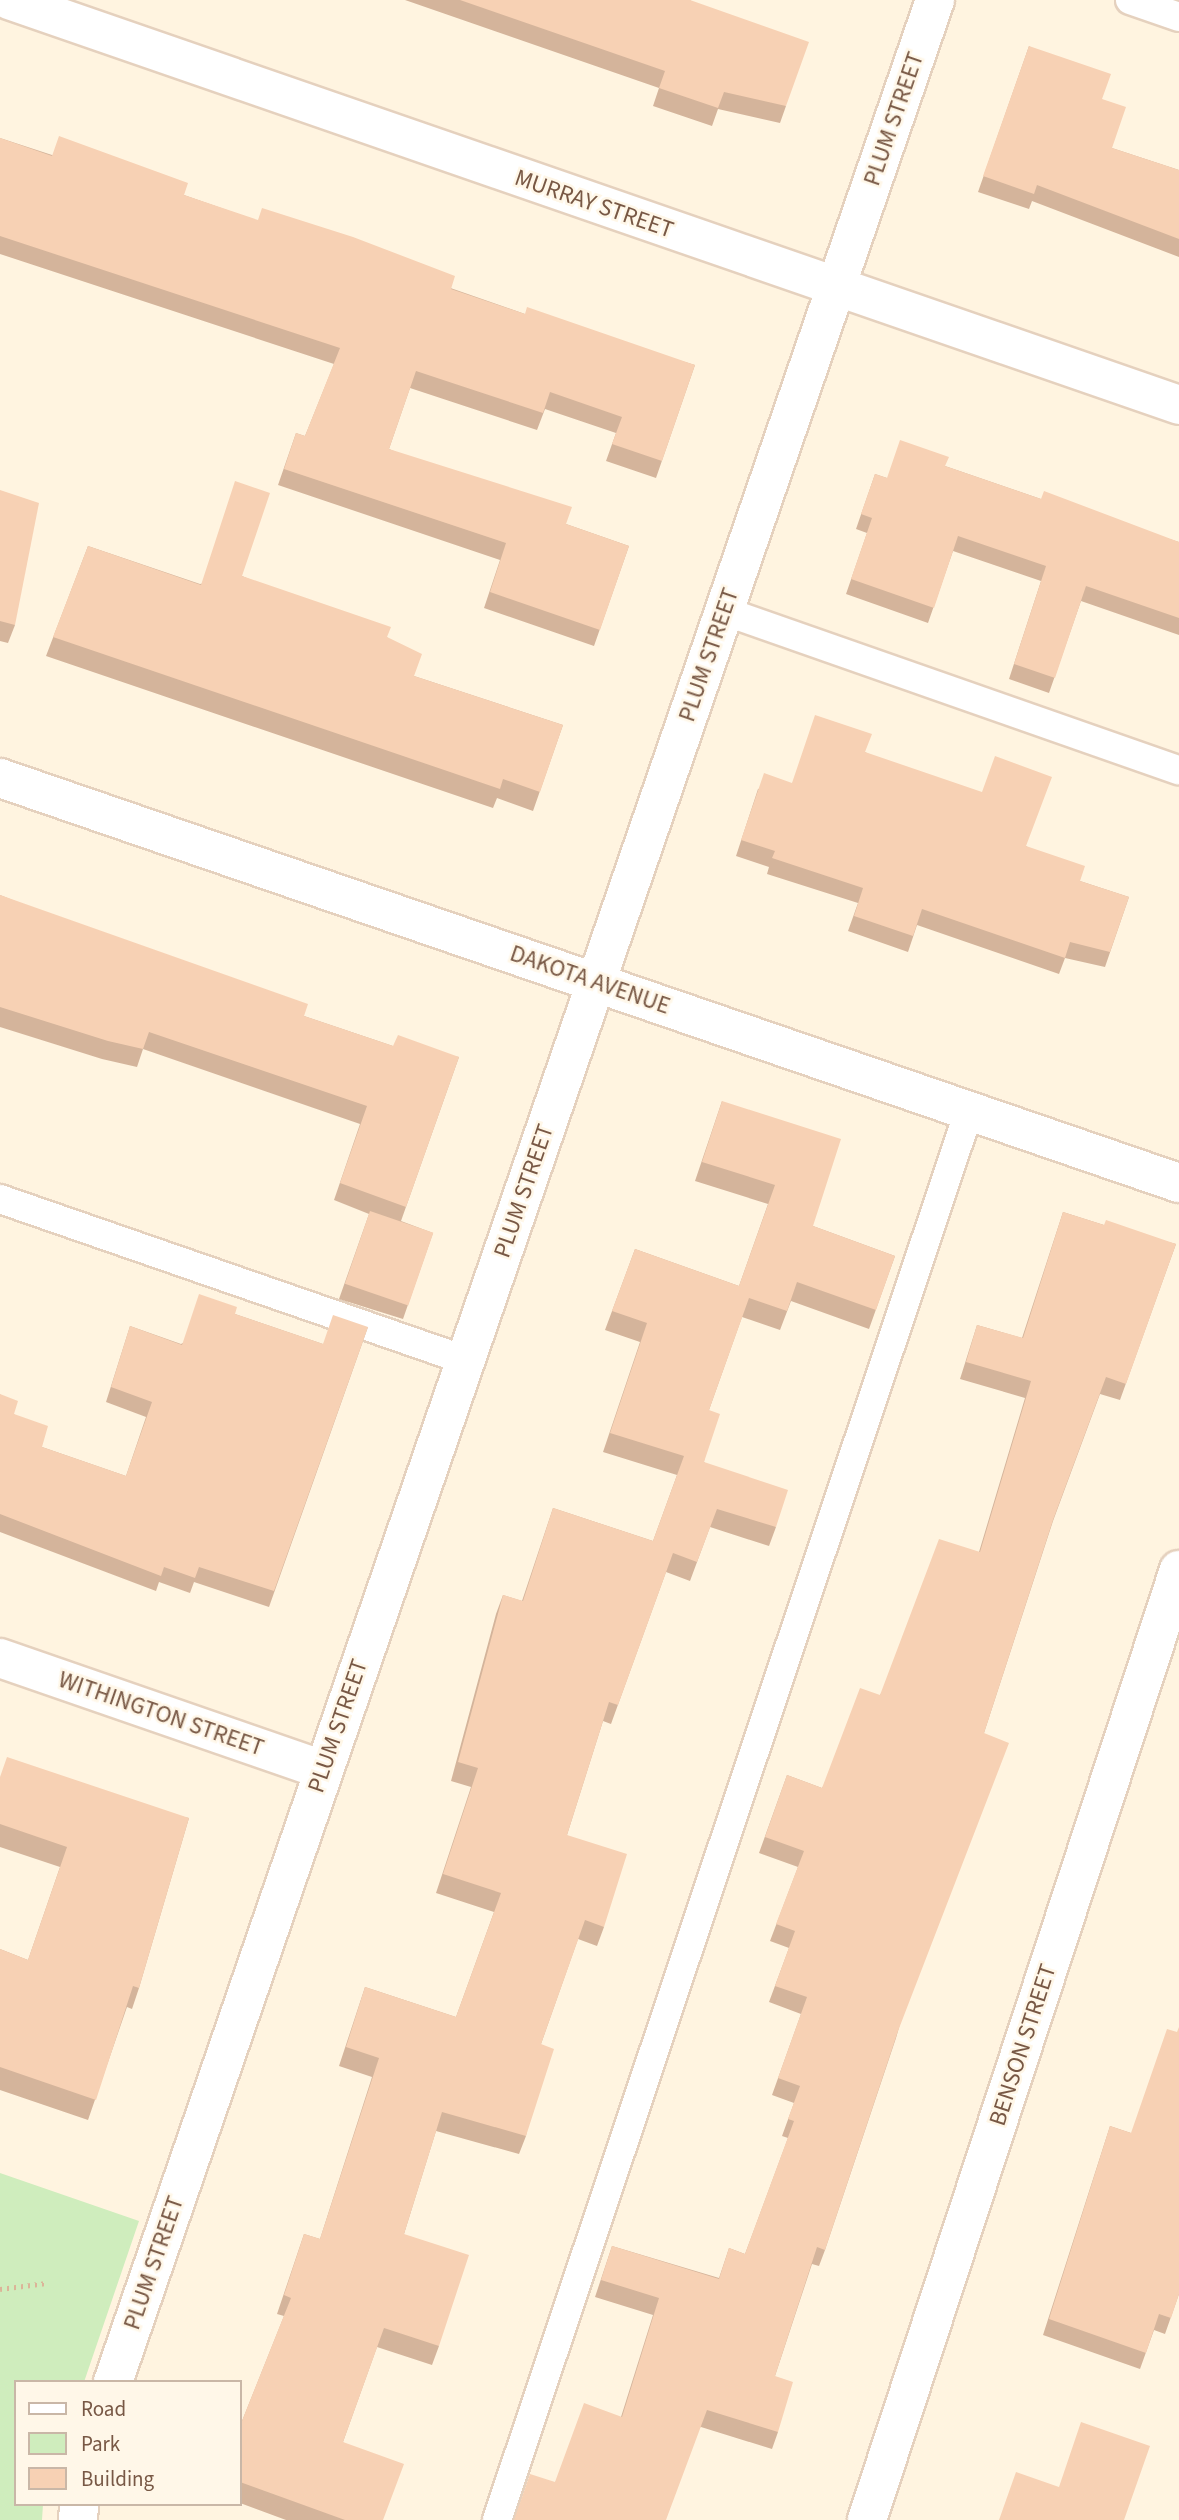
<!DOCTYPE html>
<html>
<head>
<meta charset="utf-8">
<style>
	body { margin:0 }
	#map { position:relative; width:1179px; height:2520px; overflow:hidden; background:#fff4e0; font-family:"Source Sans 3",sans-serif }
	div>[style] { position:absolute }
	.green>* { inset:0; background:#cfedbd }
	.path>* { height:4.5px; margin-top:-2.25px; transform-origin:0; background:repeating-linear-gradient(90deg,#dbb498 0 2px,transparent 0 7px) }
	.roads { filter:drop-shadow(2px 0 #e5d1be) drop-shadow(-2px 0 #e5d1be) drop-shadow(0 2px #e5d1be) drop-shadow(0 -2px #e5d1be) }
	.service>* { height:28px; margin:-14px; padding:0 14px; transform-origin:14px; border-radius:14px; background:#fff }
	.minor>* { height:38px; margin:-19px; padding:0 19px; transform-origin:19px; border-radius:19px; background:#fff }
	.wall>* { inset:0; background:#d4b49b }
	.building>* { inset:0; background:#f7d1b4; transform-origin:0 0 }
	span { translate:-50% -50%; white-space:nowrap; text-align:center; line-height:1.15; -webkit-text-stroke:5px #fff7e8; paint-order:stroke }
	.street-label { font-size:24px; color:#785845 }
	.legend { position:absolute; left:14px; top:2380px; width:228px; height:126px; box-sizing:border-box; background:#fff7e8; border:2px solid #c9b7a7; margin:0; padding:9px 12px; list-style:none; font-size:21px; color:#785845 }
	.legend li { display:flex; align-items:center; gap:14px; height:35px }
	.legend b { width:35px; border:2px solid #c9b7a7 }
</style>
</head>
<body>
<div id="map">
	<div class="green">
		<i style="clip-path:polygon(0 2173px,139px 2221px,84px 2382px,16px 2382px,16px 2504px,43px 2504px,42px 2520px,0 2520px)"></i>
	</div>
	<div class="path">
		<i style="left:0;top:2289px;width:47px;rotate:-7.3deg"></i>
	</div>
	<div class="roads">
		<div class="service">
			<i style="left:1130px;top:0;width:52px;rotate:19.1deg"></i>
			<i style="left:724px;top:611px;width:482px;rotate:19.3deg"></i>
			<i style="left:0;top:1199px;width:492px;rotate:19.1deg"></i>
			<i style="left:497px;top:2520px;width:1486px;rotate:-71.48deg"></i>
		</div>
		<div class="minor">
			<i style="left:9px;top:0;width:1238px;rotate:19.09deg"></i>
			<i style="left:0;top:778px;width:1247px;rotate:18.96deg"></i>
			<i style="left:0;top:1658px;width:342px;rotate:19.1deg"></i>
			<i style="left:113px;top:2382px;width:2520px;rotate:-70.96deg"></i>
			<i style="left:78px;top:2520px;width:16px;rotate:-86deg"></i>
			<i style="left:867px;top:2520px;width:1000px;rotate:-71.82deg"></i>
		</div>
	</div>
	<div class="wall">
		<i style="clip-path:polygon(405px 0,690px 0,786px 106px,780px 123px,718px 109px,712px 126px,653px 106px,659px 88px)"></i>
		<i style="clip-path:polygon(1029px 46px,1102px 99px,1112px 148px,1179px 170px,1179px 257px,1032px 201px,1029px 209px,978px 192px)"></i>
		<i style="clip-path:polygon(0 138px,52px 155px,184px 195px,525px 314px,695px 365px,656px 478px,606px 461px,616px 433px,545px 409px,537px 430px,410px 388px,389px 449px,566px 524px,629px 546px,594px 646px,484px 608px,500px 560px,278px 485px,296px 433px,305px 436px,334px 364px,0 254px)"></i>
		<i style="clip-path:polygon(945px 466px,1041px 499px,1179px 542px,1179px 635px,1081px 601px,1049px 693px,1009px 679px,1041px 581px,953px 551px,928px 623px,846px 594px,867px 533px,856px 529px,875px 474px,887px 478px)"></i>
		<i style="clip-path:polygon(0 490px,15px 625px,8px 643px,0 641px)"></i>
		<i style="clip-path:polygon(88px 546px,200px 584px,242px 576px,387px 637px,414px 676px,563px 725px,533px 811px,497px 798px,493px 808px,46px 656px)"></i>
		<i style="clip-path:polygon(865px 752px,1026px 846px,1080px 881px,1129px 897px,1105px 967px,1065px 958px,1059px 974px,917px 925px,908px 952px,848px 931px,858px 903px,767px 874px,769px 867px,736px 856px,758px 789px,792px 783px)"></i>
		<i style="clip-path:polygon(0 895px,304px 1016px,393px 1046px,459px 1057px,401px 1221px,433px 1233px,403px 1319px,339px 1299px,369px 1214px,334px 1200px,360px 1124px,143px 1049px,137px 1067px,102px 1059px,0 1027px)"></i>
		<i style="clip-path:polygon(722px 1101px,813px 1226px,895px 1256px,869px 1329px,791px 1301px,780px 1330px,742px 1317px,709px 1410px,704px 1462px,776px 1527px,769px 1546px,710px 1527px,690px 1581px,666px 1572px,611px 1724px,603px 1721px,567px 1835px,604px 1927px,597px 1946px,578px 1939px,541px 2044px,526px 2136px,519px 2154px,436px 2131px,404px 2234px,439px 2346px,432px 2365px,377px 2347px,343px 2442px,383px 2520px,286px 2520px,240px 2503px,240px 2426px,284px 2316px,277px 2314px,304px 2234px,320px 2239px,372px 2077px,339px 2066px,365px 1987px,456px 2017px,494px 1912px,436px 1893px,471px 1787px,451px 1781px,496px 1614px,503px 1595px,522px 1601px,553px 1508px,653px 1541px,677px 1475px,603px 1452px,640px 1342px,605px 1330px,635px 1249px,739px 1286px,768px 1204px,695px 1181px)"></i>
		<i style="clip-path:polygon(1063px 1212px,1104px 1225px,1176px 1244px,1120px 1400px,1100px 1394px,1053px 1521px,984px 1733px,896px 2038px,825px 2250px,819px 2266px,812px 2264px,775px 2376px,778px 2432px,772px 2449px,701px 2427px,555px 2482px,621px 2417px,653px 2315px,595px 2297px,612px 2246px,719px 2278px,729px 2248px,745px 2254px,788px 2138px,782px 2136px,794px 2103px,772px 2095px,801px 2014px,769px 2002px,789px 1948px,770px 1941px,798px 1867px,759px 1853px,787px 1775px,822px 1788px,880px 1695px,979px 1552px,1025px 1398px,960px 1379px,977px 1325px,1022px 1338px)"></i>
		<i style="clip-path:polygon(235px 1314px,323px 1344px,368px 1327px,269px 1607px,194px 1582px,190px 1593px,159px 1582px,156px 1591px,0 1532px,0 1394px,14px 1414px,42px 1447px,126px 1476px,146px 1417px,106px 1402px,130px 1326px,181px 1344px)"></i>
		<i style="clip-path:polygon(0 1777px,189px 1818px,139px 1988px,132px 2009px,127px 2007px,88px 2120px,0 2090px,0 1949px,28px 1960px,60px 1867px,0 1847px)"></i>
		<i style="clip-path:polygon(1110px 2126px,1131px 2133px,1179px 2294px,1165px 2334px,1154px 2330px,1140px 2369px,1043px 2335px)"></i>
	</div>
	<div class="building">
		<i style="clip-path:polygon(460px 0,690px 0,809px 42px,786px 106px,724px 92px,718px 108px,659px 88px,665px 71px)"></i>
		<i style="clip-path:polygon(1029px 46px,1111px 74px,1102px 99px,1126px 107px,1112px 148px,1179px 170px,1179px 239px,1037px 185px,1034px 194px,983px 176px)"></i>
		<i style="clip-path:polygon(59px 136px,188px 183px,184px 195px,258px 220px,262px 208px,353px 237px,455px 276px,451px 289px,525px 314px,527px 307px,695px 365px,662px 461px,612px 444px,622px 417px,550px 392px,543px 413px,416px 371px,389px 449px,572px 507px,566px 524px,629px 546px,600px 630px,490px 592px,506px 543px,284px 469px,296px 433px,305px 436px,340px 348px,0 236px,0 138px,52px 156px)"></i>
		<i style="clip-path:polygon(900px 440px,949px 457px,945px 466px,1041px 499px,1044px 491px,1179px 542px,1179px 618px,1086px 586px,1055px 678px,1014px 664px,1046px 566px,958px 536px,934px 608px,851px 579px,872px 518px,861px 514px,875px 474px,887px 478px)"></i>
		<i style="clip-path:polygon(235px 481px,270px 493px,242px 576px,391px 627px,387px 637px,422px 654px,414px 676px,563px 725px,540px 792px,503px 779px,500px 789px,53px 637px,88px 546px,201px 585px)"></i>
		<i style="clip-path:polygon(0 490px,39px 503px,15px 625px,0 621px)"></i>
		<i style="clip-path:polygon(815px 715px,872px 734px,865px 752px,982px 792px,995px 756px,1052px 777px,1026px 846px,1085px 866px,1080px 881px,1129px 897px,1110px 952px,1070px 942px,1065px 958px,922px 909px,913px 936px,854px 916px,863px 888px,772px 858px,775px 851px,741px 840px,764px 773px,792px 783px)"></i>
		<i style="clip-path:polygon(0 895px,308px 1004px,304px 1016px,393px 1046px,398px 1035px,459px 1057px,406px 1207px,340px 1183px,367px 1106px,149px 1032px,143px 1049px,108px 1041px,0 1007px)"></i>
		<i style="clip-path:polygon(722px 1101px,841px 1139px,813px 1226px,895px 1256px,876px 1310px,797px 1282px,787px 1311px,749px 1298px,709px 1410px,720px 1414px,704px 1462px,788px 1490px,776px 1527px,717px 1509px,697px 1562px,673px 1553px,618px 1705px,609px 1702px,567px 1835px,627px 1854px,604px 1927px,585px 1920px,541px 2044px,554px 2049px,526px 2136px,442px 2112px,404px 2234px,469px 2255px,439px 2346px,384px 2328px,343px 2442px,404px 2464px,383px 2520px,345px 2520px,240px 2482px,240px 2426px,291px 2298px,284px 2295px,304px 2234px,320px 2239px,379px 2058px,346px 2047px,365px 1987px,456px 2017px,501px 1893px,443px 1874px,478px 1768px,458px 1762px,503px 1595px,523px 1601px,553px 1508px,653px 1541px,684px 1456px,610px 1433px,647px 1323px,612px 1311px,635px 1249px,739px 1286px,775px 1185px,702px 1162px)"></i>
		<i style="left:370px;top:1211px;width:67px;height:77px;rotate:19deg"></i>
		<i style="clip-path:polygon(1063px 1212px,1104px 1225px,1106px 1220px,1176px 1244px,1126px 1384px,1106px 1377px,1053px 1520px,984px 1733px,1009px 1743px,898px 2031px,825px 2250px,817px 2247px,775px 2376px,793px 2382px,778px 2432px,707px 2410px,666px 2520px,514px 2520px,530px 2474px,555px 2482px,584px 2403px,622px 2417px,659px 2298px,601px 2280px,612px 2246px,719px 2279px,729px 2248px,745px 2254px,794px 2121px,788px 2119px,800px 2086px,778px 2078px,807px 1997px,775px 1986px,795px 1931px,776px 1924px,804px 1851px,765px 1837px,787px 1775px,822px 1788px,860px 1688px,880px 1695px,939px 1539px,980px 1552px,1031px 1381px,966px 1362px,977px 1325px,1023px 1338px)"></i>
		<i style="clip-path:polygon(199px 1294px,237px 1307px,235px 1314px,323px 1344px,333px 1315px,368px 1327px,274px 1591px,199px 1567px,195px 1578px,164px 1567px,161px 1576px,0 1514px,0 1394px,18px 1401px,14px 1414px,48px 1426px,42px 1447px,126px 1476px,152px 1402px,111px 1387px,130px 1326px,182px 1345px)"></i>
		<i style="clip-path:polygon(7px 1757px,189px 1818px,139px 1988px,133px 1986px,96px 2100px,0 2067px,0 1949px,28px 1960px,67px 1847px,0 1824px,0 1777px)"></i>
		<i style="clip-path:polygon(1179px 2027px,1179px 2294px,1171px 2318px,1159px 2314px,1146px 2353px,1049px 2319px,1110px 2126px,1131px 2133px,1167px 2029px,1177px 2032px)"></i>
		<i style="clip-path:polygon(1081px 2422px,1150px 2446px,1124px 2520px,999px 2520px,1016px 2472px,1059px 2487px)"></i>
	</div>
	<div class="street-label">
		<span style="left:894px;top:119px;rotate:-71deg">PLUM STREET</span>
		<span style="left:594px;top:204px;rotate:19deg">MURRAY STREET</span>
		<span style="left:709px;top:655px;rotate:-71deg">PLUM STREET</span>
		<span style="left:590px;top:980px;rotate:19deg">DAKOTA AVENUE</span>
		<span style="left:524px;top:1191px;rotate:-71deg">PLUM STREET</span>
		<span style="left:161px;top:1714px;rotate:19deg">WITHINGTON STREET</span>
		<span style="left:338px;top:1726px;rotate:-71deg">PLUM STREET</span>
		<span style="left:1023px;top:2045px;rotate:-72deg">BENSON STREET</span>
		<span style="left:154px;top:2263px;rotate:-71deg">PLUM STREET</span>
	</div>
	<ul class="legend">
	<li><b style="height:9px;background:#fff"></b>Road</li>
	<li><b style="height:19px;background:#cfedbd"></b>Park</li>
	<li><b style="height:19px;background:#f7d1b4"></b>Building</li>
	</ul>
</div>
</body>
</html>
